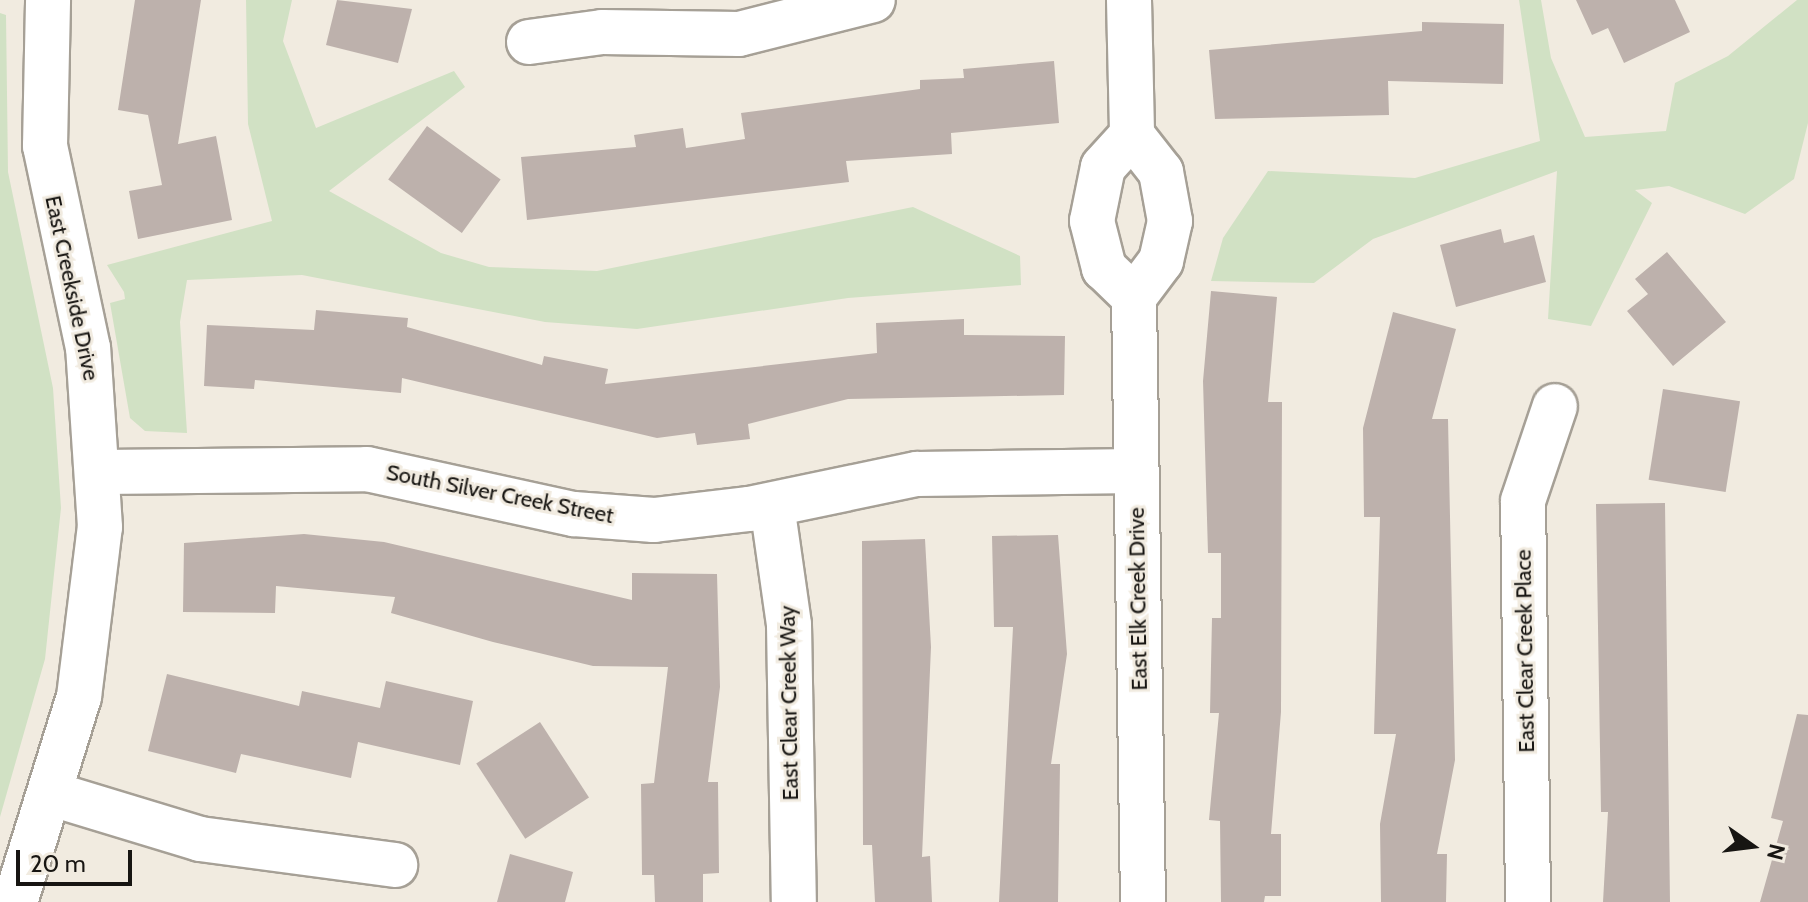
<!DOCTYPE html>
<html>
<head>
<meta charset="utf-8">
<style>
	body { margin:0 }
	#map { position:relative; width:1808px; height:902px; overflow:hidden; background:#f1ebe0; font-family:Cabin,sans-serif }
	div>[style] { position:absolute }
	.green>* { inset:0; background:#d1e1c4 }
	.building>* { inset:0; background:#bdb1ac; transform-origin:0 0 }
	.roads { filter:drop-shadow(2px 0 #a6a096) drop-shadow(-2px 0 #a6a096) drop-shadow(0 2px #a6a096) drop-shadow(0 -2px #a6a096) }
	.minor>* { height:44px; margin:-22px; padding:0 22px; transform-origin:22px; border-radius:22px; background:#fff }
	span { translate:-50% -50%; white-space:nowrap; text-align:center; line-height:1.15; -webkit-text-stroke:6px #f1ebe0; paint-order:stroke }
	.street-label { font-size:22px; color:#171512 }
	.north { position:absolute; left:1712px; top:806px; width:80px; height:80px; -webkit-text-stroke:6px #f1ebe0; paint-order:stroke; rotate:104deg; font-size:22px; font-weight:700; line-height:32px; text-align:center; color:#171512 }
	.north::after { content:''; display:block; margin:auto; width:28px; height:36px; background:#171512; clip-path:polygon(50% 0,100% 100%,50% 72%,0 100%) }
	.scale { position:absolute; left:16px; top:850px; width:116px; height:36px; box-sizing:border-box; border:4px solid #171512; border-top:0; padding-left:10px; font-size:24px; line-height:28px; white-space:nowrap; color:#171512; -webkit-text-stroke:6px #f1ebe0; paint-order:stroke }
</style>
</head>
<body>
<div id="map">
	<div class="green">
		<i style="clip-path:polygon(246px 0,292px 0,283px 41px,316px 128px,454px 71px,465px 87px,329px 191px,441px 253px,489px 267px,597px 271px,913px 207px,1020px 256px,1021px 285px,848px 298px,637px 329px,545px 322px,302px 275px,187px 280px,180px 322px,187px 433px,145px 431px,130px 418px,110px 303px,125px 299px,124px 292px,107px 265px,272px 221px,248px 124px)"></i>
		<i style="clip-path:polygon(1519px 0,1541px 0,1551px 58px,1585px 137px,1666px 131px,1675px 83px,1728px 56px,1797px 0,1808px 0,1808px 123px,1794px 179px,1745px 214px,1669px 186px,1635px 190px,1652px 203px,1591px 326px,1548px 319px,1557px 171px,1373px 239px,1314px 283px,1211px 281px,1223px 238px,1268px 171px,1415px 178px,1540px 141px)"></i>
		<i style="clip-path:polygon(0 13px,6px 15px,8px 172px,53px 388px,61px 508px,45px 659px,0 817px)"></i>
	</div>
	<div class="building">
		<i style="clip-path:polygon(135px 0,201px 0,178px 144px,216px 136px,232px 220px,138px 239px,129px 191px,162px 185px,148px 115px,118px 110px)"></i>
		<i style="clip-path:polygon(337px 0,412px 9px,398px 63px,326px 45px)"></i>
		<i style="clip-path:polygon(1576px 0,1675px 0,1690px 32px,1624px 63px,1608px 28px,1592px 35px)"></i>
		<i style="clip-path:polygon(1422px 22px,1504px 24px,1503px 84px,1388px 81px,1389px 115px,1215px 119px,1209px 50px,1422px 31px)"></i>
		<i style="clip-path:polygon(1054px 61px,1059px 123px,951px 133px,952px 154px,846px 161px,849px 182px,527px 220px,521px 157px,636px 147px,634px 135px,683px 128px,686px 148px,745px 139px,741px 113px,920px 89px,920px 80px,964px 78px,963px 69px)"></i>
		<i style="left:427px;top:126px;width:91px;height:66px;rotate:36deg"></i>
		<i style="clip-path:polygon(1501px 229px,1504px 243px,1534px 235px,1546px 282px,1456px 307px,1440px 245px)"></i>
		<i style="clip-path:polygon(1667px 252px,1726px 322px,1673px 366px,1627px 311px,1648px 294px,1635px 279px)"></i>
		<i style="clip-path:polygon(1211px 291px,1277px 297px,1268px 402px,1282px 402px,1281px 712px,1271px 834px,1281px 834px,1281px 896px,1265px 896px,1264px 902px,1221px 902px,1220px 821px,1209px 820px,1219px 713px,1210px 713px,1212px 618px,1221px 618px,1221px 553px,1208px 553px,1203px 381px)"></i>
		<i style="clip-path:polygon(316px 310px,408px 318px,407px 327px,542px 365px,544px 356px,608px 369px,605px 384px,877px 353px,876px 323px,964px 319px,964px 335px,1065px 336px,1064px 395px,848px 399px,748px 424px,750px 439px,697px 445px,695px 433px,657px 438px,402px 378px,401px 393px,255px 380px,254px 389px,204px 386px,207px 325px,314px 330px)"></i>
		<i style="clip-path:polygon(1393px 312px,1456px 329px,1432px 419px,1448px 419px,1455px 760px,1437px 854px,1447px 854px,1446px 902px,1381px 902px,1380px 824px,1396px 734px,1374px 734px,1380px 517px,1364px 517px,1363px 428px)"></i>
		<i style="left:1663px;top:389px;width:78px;height:92px;rotate:9deg"></i>
		<i style="clip-path:polygon(1665px 503px,1670px 902px,1603px 902px,1608px 812px,1601px 812px,1596px 504px)"></i>
		<i style="clip-path:polygon(304px 534px,384px 542px,632px 600px,632px 573px,717px 574px,720px 687px,708px 782px,718px 782px,719px 873px,703px 874px,703px 902px,655px 902px,654px 875px,642px 875px,641px 784px,654px 783px,668px 667px,593px 666px,493px 642px,391px 613px,395px 597px,276px 586px,275px 613px,183px 612px,184px 543px)"></i>
		<i style="clip-path:polygon(1058px 535px,1067px 654px,1051px 764px,1060px 764px,1058px 902px,999px 902px,1013px 627px,994px 627px,992px 536px)"></i>
		<i style="clip-path:polygon(925px 539px,931px 647px,922px 857px,930px 856px,932px 902px,875px 902px,872px 845px,863px 845px,862px 541px)"></i>
		<i style="clip-path:polygon(167px 674px,299px 706px,302px 691px,380px 708px,386px 681px,473px 701px,460px 765px,358px 742px,351px 778px,241px 754px,236px 773px,148px 751px)"></i>
		<i style="clip-path:polygon(1797px 714px,1808px 715px,1808px 902px,1760px 902px,1783px 821px,1771px 818px)"></i>
		<i style="left:540px;top:722px;width:90px;height:76px;rotate:57deg"></i>
		<i style="clip-path:polygon(510px 854px,573px 872px,565px 902px,497px 902px)"></i>
	</div>
	<div class="roads">
		<div class="minor">
			<i style="left:1129px;top:0;width:135px;rotate:88.7deg"></i>
			<i style="left:1132px;top:135px;width:47px;rotate:51.9deg"></i>
			<i style="left:1161px;top:172px;width:50px;rotate:79.6deg"></i>
			<i style="left:1170px;top:221px;width:41px;rotate:102.7deg"></i>
			<i style="left:1161px;top:261px;width:45px;rotate:126.9deg"></i>
			<i style="left:1134px;top:297px;width:605px;rotate:89.15deg"></i>
			<i style="left:529px;top:42px;width:74px;rotate:-7.8deg"></i>
			<i style="left:602px;top:32px;width:137px;rotate:0.8deg"></i>
			<i style="left:739px;top:34px;width:138px;rotate:-14.2deg"></i>
			<i style="left:1132px;top:135px;width:43px;rotate:132.2deg"></i>
			<i style="left:1103px;top:167px;width:55px;rotate:101.5deg"></i>
			<i style="left:1092px;top:221px;width:49px;rotate:75.7deg"></i>
			<i style="left:1104px;top:268px;width:42px;rotate:44deg"></i>
			<i style="left:100px;top:472px;width:267px;rotate:-0.6deg"></i>
			<i style="left:367px;top:469px;width:212px;rotate:12.3deg"></i>
			<i style="left:574px;top:514px;width:80px;rotate:4.3deg"></i>
			<i style="left:654px;top:520px;width:96px;rotate:-6.6deg"></i>
			<i style="left:749px;top:509px;width:172px;rotate:-11.8deg"></i>
			<i style="left:917px;top:474px;width:219px;rotate:-0.8deg"></i>
			<i style="left:772px;top:505px;width:121px;rotate:81.9deg"></i>
			<i style="left:789px;top:625px;width:277px;rotate:89deg"></i>
			<i style="left:52px;top:794px;width:155px;rotate:16.9deg"></i>
			<i style="left:200px;top:839px;width:197px;rotate:7.6deg"></i>
			<i style="left:15px;top:902px;width:215px;rotate:-72.7deg"></i>
			<i style="left:79px;top:697px;width:171px;rotate:-83deg"></i>
			<i style="left:100px;top:527px;width:179px;rotate:-93.8deg"></i>
			<i style="left:88px;top:348px;width:207px;rotate:-102deg"></i>
			<i style="left:45px;top:146px;width:146px;rotate:-88.8deg"></i>
			<i style="left:1528px;top:902px;width:401px;rotate:-90.7deg"></i>
			<i style="left:1523px;top:501px;width:100px;rotate:-71.4deg"></i>
		</div>
	</div>
	<div class="street-label">
		<span style="left:72px;top:288px;rotate:78deg">East Creekside Drive</span>
		<span style="left:500px;top:494px;rotate:11deg">South Silver Creek Street</span>
		<span style="left:1138px;top:599px;rotate:-91deg">East Elk Creek Drive</span>
		<span style="left:1525px;top:651px;rotate:-91deg">East Clear Creek Place</span>
		<span style="left:789px;top:703px;rotate:-91deg">East Clear Creek Way</span>
	</div>
	<div class="north">N</div>
	<div class="scale">20 m</div>
</div>
</body>
</html>
